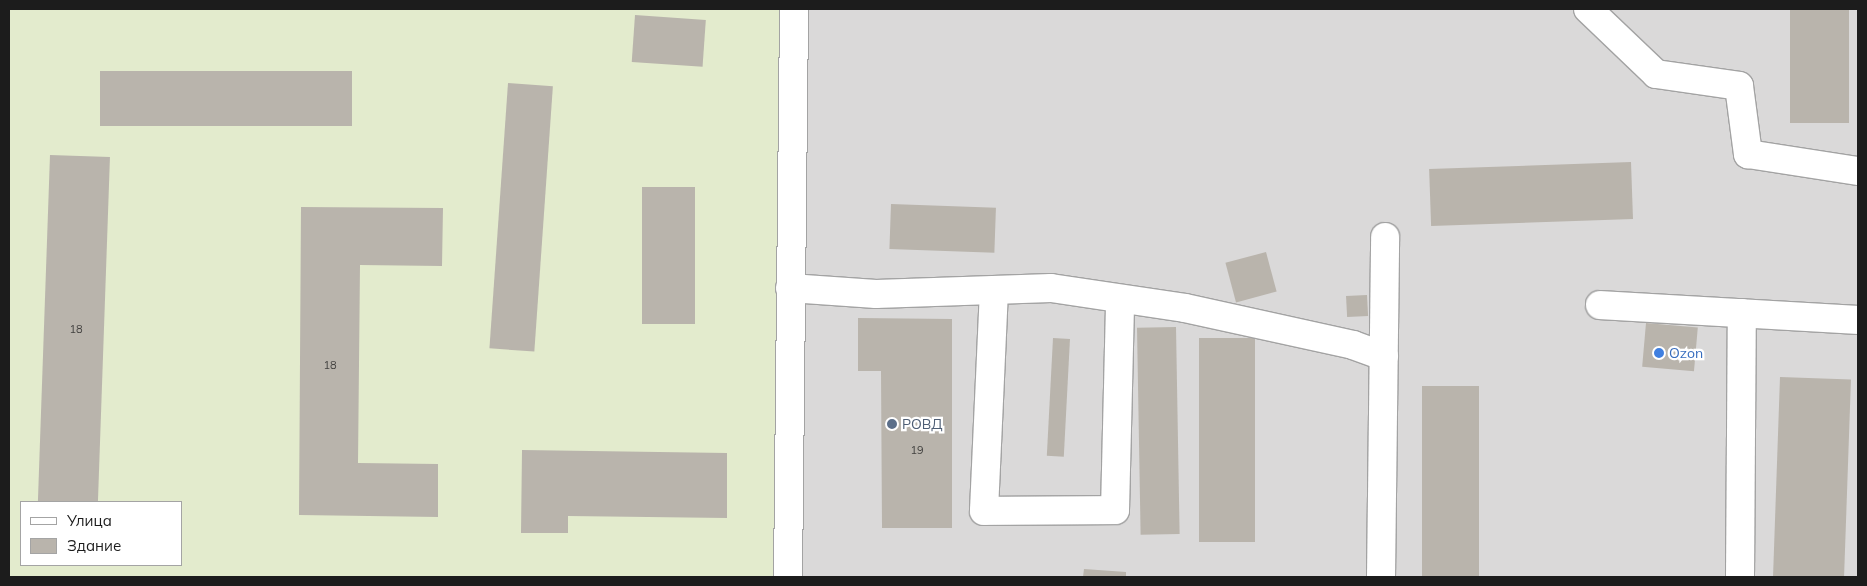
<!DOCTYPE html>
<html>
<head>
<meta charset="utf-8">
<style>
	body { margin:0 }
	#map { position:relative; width:1867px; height:586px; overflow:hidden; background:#edebe2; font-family:Mulish,sans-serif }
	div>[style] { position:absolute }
	.residential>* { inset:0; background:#dad9d9; transform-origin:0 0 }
	.farmland>* { inset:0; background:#e3ebcd }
	.building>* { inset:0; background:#b9b4ac; transform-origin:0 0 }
	.roads { filter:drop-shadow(1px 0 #a3a3a3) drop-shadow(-1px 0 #a3a3a3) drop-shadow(0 1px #a3a3a3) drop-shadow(0 -1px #a3a3a3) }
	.minor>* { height:28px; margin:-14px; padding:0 14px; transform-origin:14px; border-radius:14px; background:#fff }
	.dots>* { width:14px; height:14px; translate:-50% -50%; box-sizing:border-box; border:2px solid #fff; border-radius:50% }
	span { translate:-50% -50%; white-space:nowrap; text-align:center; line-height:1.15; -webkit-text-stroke:4.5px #fff; paint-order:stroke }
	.number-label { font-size:11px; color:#434240 }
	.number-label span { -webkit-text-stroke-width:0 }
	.shop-label { font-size:14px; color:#366cbe }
	.left { translate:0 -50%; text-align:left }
	.service-label { font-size:14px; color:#4e5e75 }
	.frame { position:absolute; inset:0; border:10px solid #1c1c1c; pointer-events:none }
	.legend { position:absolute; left:20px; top:501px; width:162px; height:65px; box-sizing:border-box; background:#fff; border:1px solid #a4a4a4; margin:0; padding:6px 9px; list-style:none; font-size:15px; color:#1c1c1c }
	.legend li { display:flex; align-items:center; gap:10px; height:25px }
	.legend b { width:25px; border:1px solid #a4a4a4 }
</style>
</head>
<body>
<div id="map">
	<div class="residential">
		<i style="left:782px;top:9px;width:1076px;height:568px"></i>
	</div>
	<div class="farmland">
		<i style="clip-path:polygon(evenodd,9px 9px,782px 9px,777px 577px,9px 577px,9px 9px,21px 502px,181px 502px,181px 565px,21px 565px,21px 502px)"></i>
	</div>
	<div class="building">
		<i style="left:1790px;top:9px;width:59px;height:114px"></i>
		<i style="left:635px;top:15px;width:71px;height:47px;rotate:4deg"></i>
		<i style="left:100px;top:71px;width:252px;height:55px"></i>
		<i style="left:508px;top:83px;width:45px;height:266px;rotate:4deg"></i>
		<i style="left:50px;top:155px;width:60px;height:347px;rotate:2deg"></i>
		<i style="left:1631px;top:162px;width:57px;height:202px;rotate:88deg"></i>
		<i style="left:642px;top:187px;width:53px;height:137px"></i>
		<i style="left:891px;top:204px;width:105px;height:45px;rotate:2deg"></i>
		<i style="clip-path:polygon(301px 207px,443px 208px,442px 266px,360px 265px,358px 463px,438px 464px,438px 517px,299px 515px)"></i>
		<i style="left:1266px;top:252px;width:41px;height:42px;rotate:75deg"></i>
		<i style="left:1367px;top:295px;width:21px;height:21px;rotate:87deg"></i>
		<i style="clip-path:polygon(858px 318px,952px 319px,952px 528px,882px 528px,881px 371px,858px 371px)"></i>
		<i style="left:1646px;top:323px;width:52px;height:44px;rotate:5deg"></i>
		<i style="left:1176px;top:327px;width:207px;height:39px;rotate:89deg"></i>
		<i style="left:1053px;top:338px;width:17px;height:118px;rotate:3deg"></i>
		<i style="left:1199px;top:338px;width:56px;height:204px"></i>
		<i style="left:1780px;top:377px;width:71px;height:200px;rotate:2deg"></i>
		<i style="left:1422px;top:386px;width:57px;height:191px"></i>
		<i style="clip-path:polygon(522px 450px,727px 453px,727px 518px,568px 516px,568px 533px,521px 533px)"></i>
		<i style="clip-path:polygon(1084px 569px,1126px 572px,1126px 577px,1083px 577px)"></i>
	</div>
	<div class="roads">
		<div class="minor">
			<i style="left:1588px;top:9px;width:94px;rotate:43.7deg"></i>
			<i style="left:1656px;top:74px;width:84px;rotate:8.2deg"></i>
			<i style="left:1739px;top:86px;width:69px;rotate:82.5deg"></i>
			<i style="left:1748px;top:154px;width:111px;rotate:8.8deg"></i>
			<i style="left:790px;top:288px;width:86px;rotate:4deg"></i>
			<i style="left:876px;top:294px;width:175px;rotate:-2deg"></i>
			<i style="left:1051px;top:288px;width:135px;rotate:8.5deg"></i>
			<i style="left:1185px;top:308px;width:172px;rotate:12.4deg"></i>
			<i style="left:1353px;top:345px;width:33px;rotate:20deg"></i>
			<i style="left:994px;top:290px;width:221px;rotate:92.6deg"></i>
			<i style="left:984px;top:511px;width:131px;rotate:-0.4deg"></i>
			<i style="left:1115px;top:510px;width:211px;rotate:-88.6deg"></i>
			<i style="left:1600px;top:305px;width:258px;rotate:3.3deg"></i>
			<i style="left:788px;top:577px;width:568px;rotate:-89.39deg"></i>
			<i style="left:1381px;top:577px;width:340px;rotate:-89.3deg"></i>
			<i style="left:1740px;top:577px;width:264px;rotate:-89.6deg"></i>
		</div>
	</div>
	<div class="dots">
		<i style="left:1659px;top:353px;background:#3f7fe0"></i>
		<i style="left:892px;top:424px;background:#5c6f8a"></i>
	</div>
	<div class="number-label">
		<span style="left:76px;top:329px">18</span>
		<span style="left:330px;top:365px">18</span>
		<span style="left:917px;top:450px">19</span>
	</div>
	<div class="shop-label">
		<span class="left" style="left:1669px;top:353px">Ozon</span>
	</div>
	<div class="service-label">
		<span class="left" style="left:902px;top:424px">РОВД</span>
	</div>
	<div class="frame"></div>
	<ul class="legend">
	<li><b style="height:6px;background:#fff"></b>Улица</li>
	<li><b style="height:14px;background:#b9b4ac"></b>Здание</li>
	</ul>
</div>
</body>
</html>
